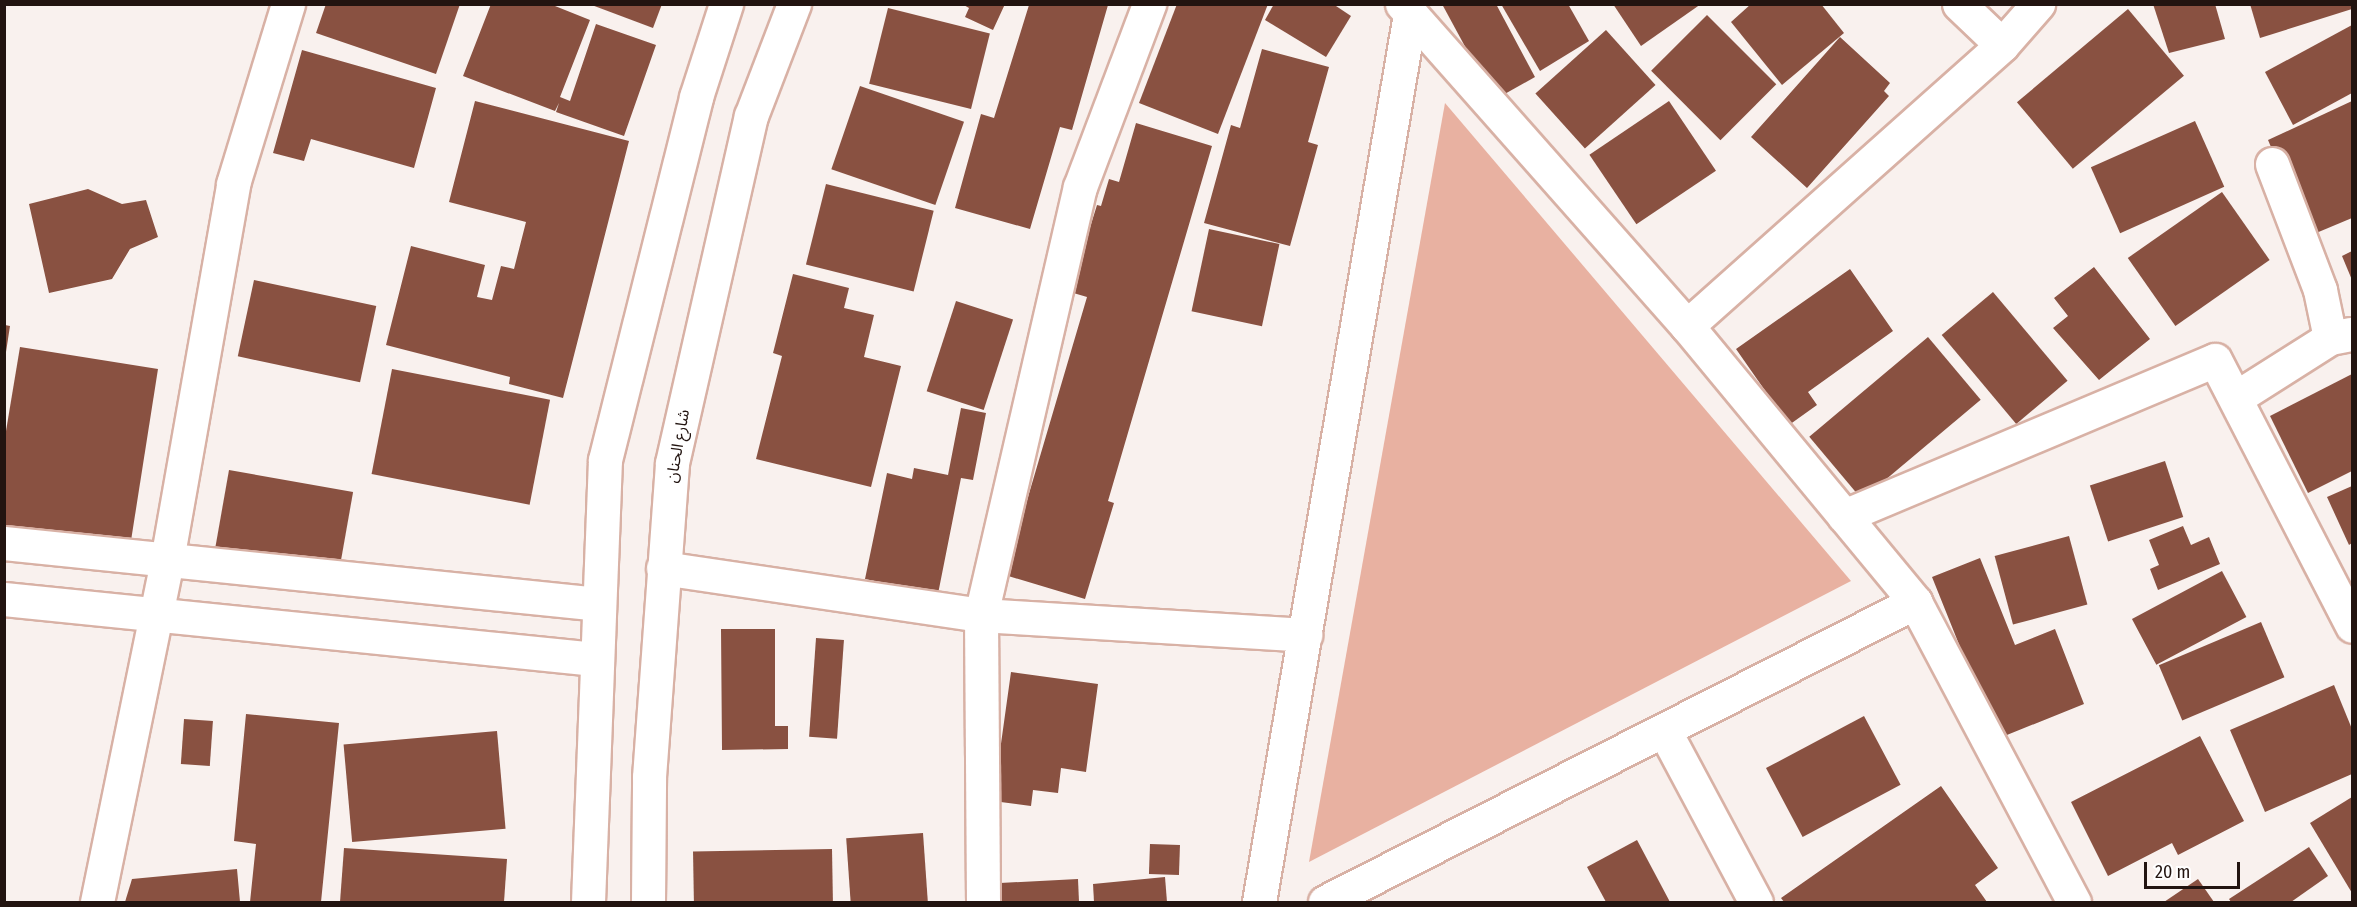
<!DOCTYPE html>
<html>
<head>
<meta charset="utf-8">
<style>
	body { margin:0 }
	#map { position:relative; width:2357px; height:907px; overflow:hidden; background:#f9f1ee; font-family:"Fira Sans Condensed","Noto Sans Arabic",sans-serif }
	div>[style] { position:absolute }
	.green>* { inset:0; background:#e8b1a1 }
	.building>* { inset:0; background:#895141; transform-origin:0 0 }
	.roads { filter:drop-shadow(2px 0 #d8b1a5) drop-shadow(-2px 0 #d8b1a5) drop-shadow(0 2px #d8b1a5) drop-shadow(0 -2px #d8b1a5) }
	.minor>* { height:33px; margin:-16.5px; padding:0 16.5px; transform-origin:16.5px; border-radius:16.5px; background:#fff }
	.major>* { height:33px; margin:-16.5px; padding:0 16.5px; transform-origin:16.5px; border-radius:16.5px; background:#fff }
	span { translate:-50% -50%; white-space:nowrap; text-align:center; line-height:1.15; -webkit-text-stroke:6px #fff; paint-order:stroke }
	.street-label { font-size:16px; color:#221410 }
	.frame { position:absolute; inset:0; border:6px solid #221410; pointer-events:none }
	.scale { position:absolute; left:2144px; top:862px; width:96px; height:27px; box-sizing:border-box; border:3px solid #221410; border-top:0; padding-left:8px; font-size:18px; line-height:21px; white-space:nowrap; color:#221410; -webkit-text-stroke:4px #fff; paint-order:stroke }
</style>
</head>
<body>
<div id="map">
	<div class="green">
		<i style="clip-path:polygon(1445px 103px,1851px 581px,1309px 862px)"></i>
	</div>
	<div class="building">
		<i style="clip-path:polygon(326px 4px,460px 4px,436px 74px,316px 33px)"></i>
		<i style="clip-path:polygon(491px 4px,550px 4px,590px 20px,560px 97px,570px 101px,596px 24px,656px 45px,624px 136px,556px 112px,559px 103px,555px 111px,463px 76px)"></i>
		<i style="clip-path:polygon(589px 4px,662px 4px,653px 28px)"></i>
		<i style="clip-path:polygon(962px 4px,1005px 4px,993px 30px,965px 17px,969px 8px)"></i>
		<i style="clip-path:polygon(1177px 4px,1268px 4px,1218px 134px,1139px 103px)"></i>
		<i style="clip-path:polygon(1274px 4px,1333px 4px,1351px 16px,1326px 57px,1265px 20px)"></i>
		<i style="clip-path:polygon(1442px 4px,1496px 4px,1535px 77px,1494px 100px)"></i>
		<i style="clip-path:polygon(1501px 4px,1568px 4px,1589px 41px,1540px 71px)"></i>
		<i style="clip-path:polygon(1613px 4px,1701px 4px,1641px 46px)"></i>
		<i style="clip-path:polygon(1751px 4px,1821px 4px,1844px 33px,1782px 85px,1731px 22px)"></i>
		<i style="clip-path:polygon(2153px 4px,2215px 4px,2225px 39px,2169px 53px)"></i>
		<i style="clip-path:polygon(2250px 4px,2352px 4px,2352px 9px,2260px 38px)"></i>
		<i style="clip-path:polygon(1029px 5px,1108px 5px,1072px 130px,1060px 127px,1030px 229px,955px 208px,981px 114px,994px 118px)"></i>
		<i style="left:888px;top:8px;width:105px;height:78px;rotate:14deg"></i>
		<i style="left:2128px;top:9px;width:87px;height:145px;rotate:50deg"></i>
		<i style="left:1707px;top:15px;width:98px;height:79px;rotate:45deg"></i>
		<i style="clip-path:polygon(2352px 25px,2352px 93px,2293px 125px,2265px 72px)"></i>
		<i style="left:1606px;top:30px;width:74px;height:95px;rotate:48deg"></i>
		<i style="clip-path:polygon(1840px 37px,1890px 83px,1884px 91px,1889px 96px,1807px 188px,1751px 137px)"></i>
		<i style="clip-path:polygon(1262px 49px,1329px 67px,1308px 142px,1318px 145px,1290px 246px,1204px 223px,1231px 125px,1240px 128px)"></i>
		<i style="clip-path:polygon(302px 50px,436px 88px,414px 168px,311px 139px,304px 161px,273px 153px)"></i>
		<i style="left:860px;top:86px;width:110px;height:88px;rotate:19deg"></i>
		<i style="clip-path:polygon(475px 101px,629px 141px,563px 398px,509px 384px,510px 377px,386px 345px,411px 246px,485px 265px,477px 297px,492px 300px,501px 266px,514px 269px,526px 222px,449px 202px)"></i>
		<i style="left:1669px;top:101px;width:84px;height:96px;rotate:56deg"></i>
		<i style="clip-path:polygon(2352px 101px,2352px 218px,2309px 236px,2268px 140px)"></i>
		<i style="left:2195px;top:121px;width:72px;height:114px;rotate:66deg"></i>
		<i style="clip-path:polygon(1136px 123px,1212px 146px,1108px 501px,1114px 503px,1085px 599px,1005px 575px,1087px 297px,1070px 292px,1097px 205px,1101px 206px,1109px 179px,1119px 182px)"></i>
		<i style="left:826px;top:184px;width:111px;height:83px;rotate:14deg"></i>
		<i style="clip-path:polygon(88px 189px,122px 204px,146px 200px,158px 237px,130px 249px,112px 279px,49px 293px,29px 204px)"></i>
		<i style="left:2222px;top:192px;width:83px;height:115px;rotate:55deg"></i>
		<i style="left:1209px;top:229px;width:72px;height:84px;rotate:12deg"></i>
		<i style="clip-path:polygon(2352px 251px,2352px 280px,2342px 256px)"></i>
		<i style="clip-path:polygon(2094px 267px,2150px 339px,2099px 380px,2053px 328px,2068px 316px,2054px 298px)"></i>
		<i style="clip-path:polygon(1850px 269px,1893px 331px,1808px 392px,1817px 405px,1789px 425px,1736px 349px)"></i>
		<i style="clip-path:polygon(793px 274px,849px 288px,844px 308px,874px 315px,864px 357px,901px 366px,871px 487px,756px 459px,782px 356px,773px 353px)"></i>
		<i style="left:254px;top:280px;width:125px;height:78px;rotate:12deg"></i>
		<i style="left:1993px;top:292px;width:116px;height:67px;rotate:50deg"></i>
		<i style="left:956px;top:301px;width:60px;height:95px;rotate:18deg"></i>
		<i style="clip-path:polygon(5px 325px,10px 326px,6px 352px,5px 352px)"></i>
		<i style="left:1928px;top:337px;width:82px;height:155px;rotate:50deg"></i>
		<i style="clip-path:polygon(20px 347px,158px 369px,130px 547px,4px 528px,4px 443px)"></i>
		<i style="left:392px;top:369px;width:161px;height:107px;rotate:11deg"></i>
		<i style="clip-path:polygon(2352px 374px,2352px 471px,2308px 493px,2270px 416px)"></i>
		<i style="clip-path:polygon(961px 408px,986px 413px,973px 480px,961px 478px,938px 594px,865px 579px,887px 473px,912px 479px,914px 468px,948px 475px)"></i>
		<i style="left:2165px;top:461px;width:59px;height:79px;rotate:72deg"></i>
		<i style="left:229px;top:470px;width:126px;height:83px;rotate:10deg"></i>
		<i style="clip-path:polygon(2352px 486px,2352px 543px,2349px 545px,2327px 497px)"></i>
		<i style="clip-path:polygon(2183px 526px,2191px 545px,2209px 537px,2220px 564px,2158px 590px,2150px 569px,2159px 565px,2149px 540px)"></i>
		<i style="left:2069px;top:536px;width:71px;height:77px;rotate:75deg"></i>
		<i style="clip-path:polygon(1980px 558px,2015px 645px,2055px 629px,2084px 704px,1997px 739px,1932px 577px)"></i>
		<i style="left:2222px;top:571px;width:52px;height:102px;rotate:62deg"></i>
		<i style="left:2261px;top:622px;width:60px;height:111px;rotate:67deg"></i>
		<i style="clip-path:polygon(721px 629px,775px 629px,775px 726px,788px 726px,788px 749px,722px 750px)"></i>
		<i style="left:816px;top:638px;width:28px;height:99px;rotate:4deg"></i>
		<i style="clip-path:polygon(1011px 672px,1098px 684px,1086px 772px,1061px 768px,1058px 793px,1033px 790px,1031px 806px,993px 801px)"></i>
		<i style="clip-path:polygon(2334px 685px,2352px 729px,2352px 774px,2265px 812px,2230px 730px)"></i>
		<i style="clip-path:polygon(246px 714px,339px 723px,321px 902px,250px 902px,256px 844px,234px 841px)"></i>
		<i style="left:1864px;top:716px;width:78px;height:111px;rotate:62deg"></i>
		<i style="left:184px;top:719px;width:29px;height:45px;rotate:4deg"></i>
		<i style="left:497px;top:731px;width:98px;height:154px;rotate:85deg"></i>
		<i style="clip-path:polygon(2200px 736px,2244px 821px,2178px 855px,2172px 843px,2108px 876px,2071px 802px)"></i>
		<i style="clip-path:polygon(1941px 786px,1998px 868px,1975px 885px,1987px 902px,1784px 902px,1781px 898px)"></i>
		<i style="clip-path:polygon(2352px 797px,2352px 893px,2310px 823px)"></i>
		<i style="left:923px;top:833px;width:69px;height:77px;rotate:86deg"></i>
		<i style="clip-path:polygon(1637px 840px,1670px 902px,1606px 902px,1587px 867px)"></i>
		<i style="left:1150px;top:844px;width:30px;height:30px;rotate:2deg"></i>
		<i style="clip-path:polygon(2309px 847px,2328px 876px,2291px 902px,2231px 902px,2229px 899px)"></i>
		<i style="clip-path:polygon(344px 848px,507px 859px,504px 902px,340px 902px)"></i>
		<i style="left:832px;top:849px;width:53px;height:139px;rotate:89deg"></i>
		<i style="clip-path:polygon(237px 869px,240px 902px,125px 902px,132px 879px)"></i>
		<i style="clip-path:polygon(1165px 877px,1167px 902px,1094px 902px,1093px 884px)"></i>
		<i style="clip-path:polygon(1078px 879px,1079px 902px,1001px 902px,1000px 883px)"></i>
		<i style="clip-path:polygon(2198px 879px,2214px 902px,2164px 902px)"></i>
	</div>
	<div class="roads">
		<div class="minor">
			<i style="left:1402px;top:4px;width:430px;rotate:48.5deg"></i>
			<i style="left:1687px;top:326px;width:358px;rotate:50.4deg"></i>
			<i style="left:1915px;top:602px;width:340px;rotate:62.1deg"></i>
			<i style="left:1959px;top:4px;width:59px;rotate:43.6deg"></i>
			<i style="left:2272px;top:164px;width:135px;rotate:69.1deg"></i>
			<i style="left:2320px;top:290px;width:49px;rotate:78.2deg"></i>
			<i style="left:1687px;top:326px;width:422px;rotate:-41.7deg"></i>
			<i style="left:2002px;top:45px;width:55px;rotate:-48.7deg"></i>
			<i style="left:2237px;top:397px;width:110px;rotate:-32.4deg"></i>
			<i style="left:2330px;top:338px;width:21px;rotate:-11deg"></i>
			<i style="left:1844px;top:516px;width:402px;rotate:-22.8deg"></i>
			<i style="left:2215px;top:360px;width:299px;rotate:62.7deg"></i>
			<i style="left:4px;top:543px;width:597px;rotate:5.86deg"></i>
			<i style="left:663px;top:568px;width:321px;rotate:8.4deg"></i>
			<i style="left:981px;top:615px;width:325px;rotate:3.5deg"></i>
			<i style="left:4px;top:599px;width:594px;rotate:5.8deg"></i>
			<i style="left:1664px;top:730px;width:195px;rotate:61.9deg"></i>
			<i style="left:97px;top:902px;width:349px;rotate:-78.4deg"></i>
			<i style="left:167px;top:560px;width:382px;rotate:-80deg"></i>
			<i style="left:233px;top:184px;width:188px;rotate:-73deg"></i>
			<i style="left:983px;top:902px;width:287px;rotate:-90.4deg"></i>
			<i style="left:981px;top:615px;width:439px;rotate:-77deg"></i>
			<i style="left:1080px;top:187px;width:196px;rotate:-69.3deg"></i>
			<i style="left:1259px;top:902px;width:901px;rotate:-80.35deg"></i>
			<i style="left:1325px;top:902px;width:662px;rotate:-26.95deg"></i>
		</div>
		<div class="major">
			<i style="left:588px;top:902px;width:442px;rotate:-87.8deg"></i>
			<i style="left:605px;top:460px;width:374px;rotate:-75.9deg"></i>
			<i style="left:696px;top:97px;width:98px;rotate:-72.1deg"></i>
			<i style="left:648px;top:902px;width:125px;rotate:-89.5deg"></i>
			<i style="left:649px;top:777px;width:315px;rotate:-85.8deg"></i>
			<i style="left:672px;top:463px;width:356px;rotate:-77.2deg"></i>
			<i style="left:751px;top:116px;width:120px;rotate:-69deg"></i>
		</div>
	</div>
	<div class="street-label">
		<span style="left:678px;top:446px;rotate:-80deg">شارع الحنان</span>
	</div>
	<div class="frame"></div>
	<div class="scale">20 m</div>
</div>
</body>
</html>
